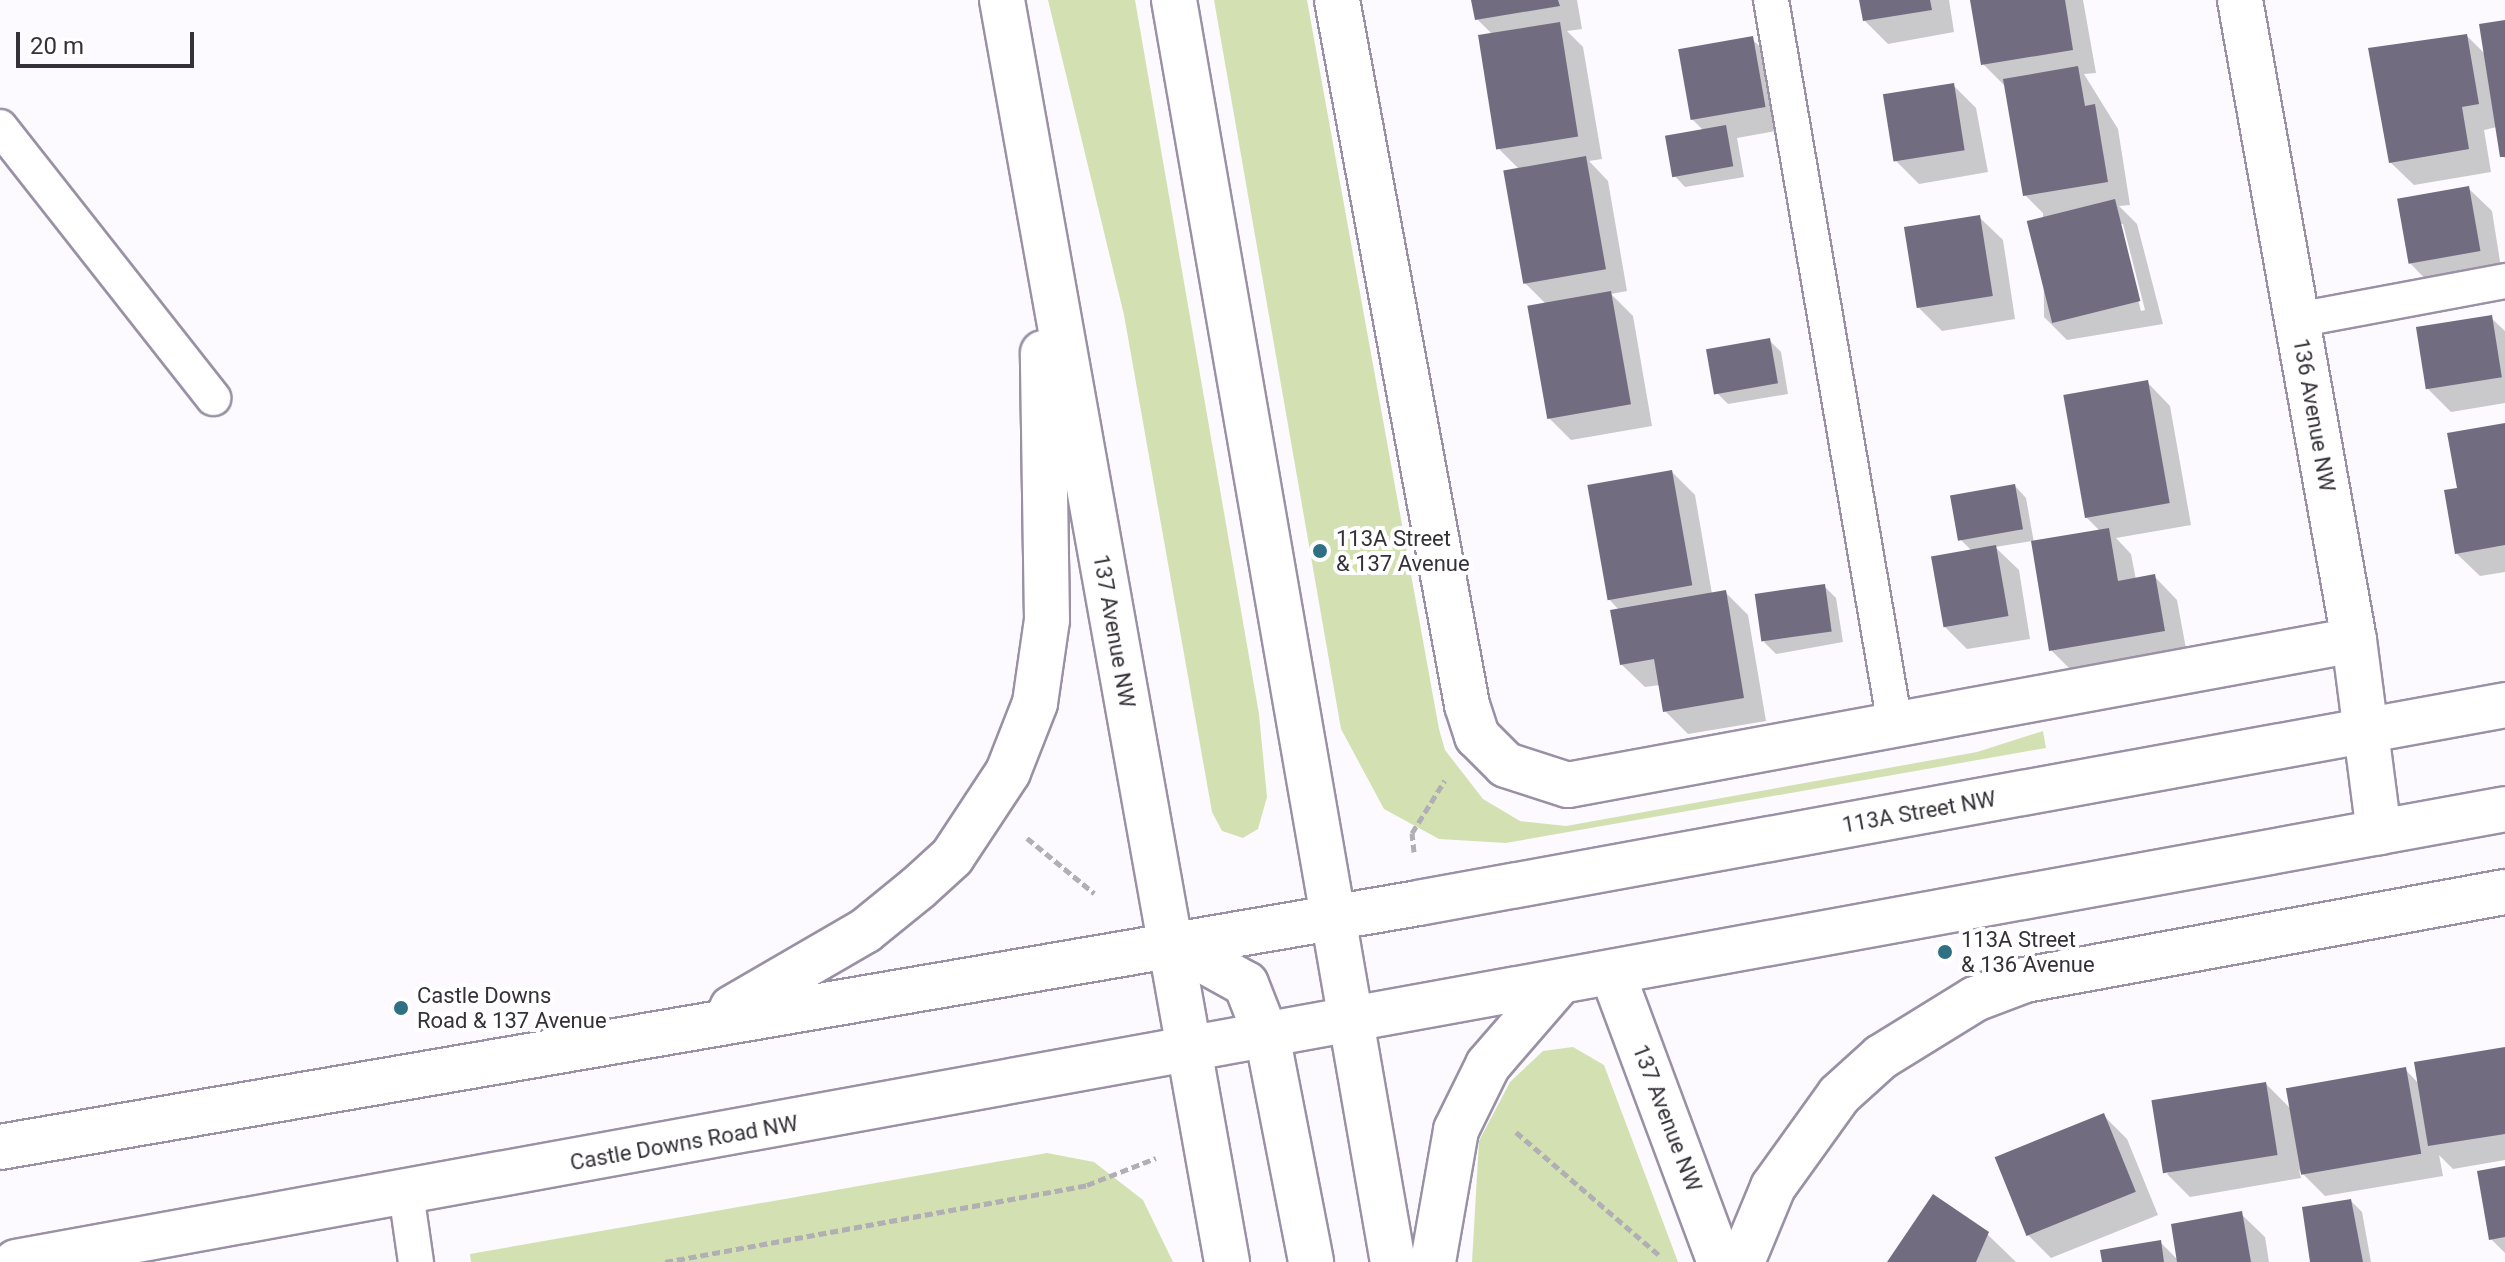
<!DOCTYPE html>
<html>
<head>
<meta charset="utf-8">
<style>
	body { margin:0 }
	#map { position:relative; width:2505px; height:1262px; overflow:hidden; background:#fcfafe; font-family:Roboto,sans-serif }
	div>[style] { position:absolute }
	.green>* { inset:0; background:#d3e1b2 }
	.shadow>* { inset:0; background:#0003 }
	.building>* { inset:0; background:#726c80; transform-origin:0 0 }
	.path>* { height:5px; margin-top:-2.5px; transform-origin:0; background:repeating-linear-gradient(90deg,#b1aeb4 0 8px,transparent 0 12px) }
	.roads { filter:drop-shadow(2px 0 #9a91a6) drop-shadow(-2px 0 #9a91a6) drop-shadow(0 2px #9a91a6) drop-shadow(0 -2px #9a91a6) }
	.service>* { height:34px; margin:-17px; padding:0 17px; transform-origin:17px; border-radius:17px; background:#fff }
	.minor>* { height:44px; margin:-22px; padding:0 22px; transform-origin:22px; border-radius:22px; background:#fff }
	.secondary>* { height:44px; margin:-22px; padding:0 22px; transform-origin:22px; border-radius:22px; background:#fff }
	.dots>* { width:22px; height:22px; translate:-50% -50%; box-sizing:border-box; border:4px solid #fff; border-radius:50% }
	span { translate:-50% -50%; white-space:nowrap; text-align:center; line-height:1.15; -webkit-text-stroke:8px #fff; paint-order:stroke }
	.street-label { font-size:22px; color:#353139 }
	.poi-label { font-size:22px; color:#353139 }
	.left { translate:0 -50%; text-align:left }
	.scale { position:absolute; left:16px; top:32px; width:178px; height:36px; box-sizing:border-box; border:4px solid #353139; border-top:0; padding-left:10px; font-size:24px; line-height:28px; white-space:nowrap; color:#353139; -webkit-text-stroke:6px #fff; paint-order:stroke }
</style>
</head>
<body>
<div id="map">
	<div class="green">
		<i style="clip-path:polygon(1048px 0,1135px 0,1259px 714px,1267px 797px,1258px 829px,1243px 838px,1222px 831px,1212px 812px,1124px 315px)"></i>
		<i style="clip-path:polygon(1214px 0,1307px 0,1439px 729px,1445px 750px,1483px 799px,1520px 821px,1566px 826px,1977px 752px,2043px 731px,2046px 748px,1506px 843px,1439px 839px,1384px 809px,1341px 729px)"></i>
		<i style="clip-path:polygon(1573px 1047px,1604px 1065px,1678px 1262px,1472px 1262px,1479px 1141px,1510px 1082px,1543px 1051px)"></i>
		<i style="clip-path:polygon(1047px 1153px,1094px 1162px,1143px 1200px,1173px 1262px,471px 1262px,470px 1254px)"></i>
	</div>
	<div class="shadow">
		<i style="clip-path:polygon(1473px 0,1577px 0,1582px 29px,1567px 31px,1583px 47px,1602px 159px,1589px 161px,1608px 181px,1627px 291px,1611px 294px,1633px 316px,1652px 426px,1571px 440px,1548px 417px,1546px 304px,1524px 282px,1519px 169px,1499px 149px,1493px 35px,1477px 19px)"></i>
		<i style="clip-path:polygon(1861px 0,1949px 0,1954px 32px,1888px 44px,1864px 20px)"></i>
		<i style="clip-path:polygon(evenodd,1972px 0,2083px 0,2096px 73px,2084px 74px,2118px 129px,2130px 205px,2119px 206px,2137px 224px,2163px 324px,2067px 340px,2044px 317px,2043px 213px,2025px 195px,2007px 88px,1983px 64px,1972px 0,2119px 224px,2123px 224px,2145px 310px,2141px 311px,2119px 224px)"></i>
		<i style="clip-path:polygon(2505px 22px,2505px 159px,2497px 127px,2484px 130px,2491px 172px,2414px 185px,2390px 162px,2467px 36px,2486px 55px)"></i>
		<i style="clip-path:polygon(1752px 39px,1775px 62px,1787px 129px,1737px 138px,1744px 177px,1685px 187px,1674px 175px,1704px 131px,1692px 119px)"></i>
		<i style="clip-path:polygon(1953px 85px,1976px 108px,1988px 172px,1919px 184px,1896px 161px)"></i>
		<i style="clip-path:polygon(2468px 188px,2492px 211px,2502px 274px,2432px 286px,2409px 262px)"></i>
		<i style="clip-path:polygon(1979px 217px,2003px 240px,2015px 319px,1942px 331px,1919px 308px)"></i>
		<i style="clip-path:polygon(2491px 318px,2505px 331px,2505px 403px,2451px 412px,2428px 389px)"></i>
		<i style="clip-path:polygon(1769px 340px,1781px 352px,1788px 394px,1728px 404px,1716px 392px)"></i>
		<i style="clip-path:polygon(2147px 382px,2170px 406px,2191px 525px,2116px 538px,2131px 554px,2136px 580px,2154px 576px,2177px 600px,2187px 654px,2074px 673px,2051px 650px,2032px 541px,1995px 547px,2019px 570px,2030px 639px,1967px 649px,1944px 626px,1972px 551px,1960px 539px,2015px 486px,2026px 498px,2034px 543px,2101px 532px,2085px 516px)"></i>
		<i style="clip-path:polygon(2505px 425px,2505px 572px,2480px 576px,2456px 553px,2459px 490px)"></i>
		<i style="clip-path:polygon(1672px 472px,1695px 495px,1712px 594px,1725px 592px,1748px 615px,1766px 721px,1688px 734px,1665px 711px,1660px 685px,1645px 687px,1621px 664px,1619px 610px,1608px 598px)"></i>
		<i style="clip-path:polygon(1824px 586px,1836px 598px,1843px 642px,1776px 654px,1764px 642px)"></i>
		<i style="clip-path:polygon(2505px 1049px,2505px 1160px,2453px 1169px,2439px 1155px,2443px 1176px,2325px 1196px,2299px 1170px,2301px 1178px,2190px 1197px,2167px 1174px,2266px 1084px,2291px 1109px,2405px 1069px,2419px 1084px)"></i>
		<i style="clip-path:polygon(2104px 1116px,2127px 1139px,2158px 1215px,2051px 1258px,2028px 1235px)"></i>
		<i style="clip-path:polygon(2505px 1168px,2505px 1253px,2491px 1239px)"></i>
		<i style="clip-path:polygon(2351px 1201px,2362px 1212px,2371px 1262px,2313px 1262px)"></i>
		<i style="clip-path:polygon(2241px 1214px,2265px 1237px,2269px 1262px,2104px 1262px,2160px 1242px,2179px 1261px)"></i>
		<i style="clip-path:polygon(1987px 1234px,2016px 1262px,1889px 1262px)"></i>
	</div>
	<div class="building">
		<i style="clip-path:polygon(1471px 0,1558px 0,1560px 6px,1475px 20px)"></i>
		<i style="clip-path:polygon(1859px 0,1930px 0,1932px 10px,1863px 21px)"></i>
		<i style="clip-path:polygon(1970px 0,2065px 0,2073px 50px,1981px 65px)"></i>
		<i style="clip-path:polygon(2505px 20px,2505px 157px,2500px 157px,2479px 24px)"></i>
		<i style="left:1560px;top:22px;width:116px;height:83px;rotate:81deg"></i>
		<i style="clip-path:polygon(2467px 34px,2479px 104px,2462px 107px,2469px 149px,2389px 163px,2368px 48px)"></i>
		<i style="left:1753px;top:36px;width:72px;height:76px;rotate:80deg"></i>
		<i style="clip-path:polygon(2078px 66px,2085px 106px,2095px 104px,2108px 182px,2023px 196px,2003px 79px)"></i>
		<i style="left:1954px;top:83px;width:68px;height:72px;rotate:81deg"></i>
		<i style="left:1726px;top:125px;width:42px;height:62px;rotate:80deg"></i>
		<i style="left:1586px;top:156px;width:115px;height:84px;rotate:80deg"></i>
		<i style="left:2469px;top:186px;width:66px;height:73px;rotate:80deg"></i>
		<i style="left:2115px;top:199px;width:105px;height:91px;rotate:76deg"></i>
		<i style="left:1980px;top:215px;width:82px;height:77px;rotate:81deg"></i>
		<i style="left:1611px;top:291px;width:115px;height:85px;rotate:80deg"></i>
		<i style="left:2492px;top:315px;width:63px;height:77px;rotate:81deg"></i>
		<i style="left:1770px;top:338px;width:46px;height:65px;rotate:80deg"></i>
		<i style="left:2148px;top:380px;width:125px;height:86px;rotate:80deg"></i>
		<i style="clip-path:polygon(2505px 423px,2505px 545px,2455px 554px,2444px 490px,2457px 488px,2447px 433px)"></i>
		<i style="left:1672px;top:470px;width:117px;height:86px;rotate:80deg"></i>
		<i style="left:2015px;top:484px;width:46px;height:66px;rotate:80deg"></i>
		<i style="clip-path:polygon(2109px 528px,2118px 581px,2155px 574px,2165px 631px,2049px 651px,2031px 541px)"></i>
		<i style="left:1996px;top:545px;width:72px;height:66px;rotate:80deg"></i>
		<i style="left:1825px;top:584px;width:48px;height:71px;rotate:82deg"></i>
		<i style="clip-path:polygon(1726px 590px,1744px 698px,1663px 712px,1654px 659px,1620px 665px,1610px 610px)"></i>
		<i style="clip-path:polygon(2505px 1047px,2505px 1134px,2428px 1146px,2414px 1062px)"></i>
		<i style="left:2406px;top:1067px;width:88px;height:122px;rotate:80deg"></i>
		<i style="left:2266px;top:1082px;width:74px;height:116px;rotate:81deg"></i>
		<i style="left:2104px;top:1113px;width:85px;height:118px;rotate:68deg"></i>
		<i style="clip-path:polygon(2505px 1166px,2505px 1237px,2489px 1240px,2477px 1171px)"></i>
		<i style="clip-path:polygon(1933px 1194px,1989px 1232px,1976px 1262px,1887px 1262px)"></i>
		<i style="clip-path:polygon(2351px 1199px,2363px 1262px,2310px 1262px,2302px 1207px)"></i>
		<i style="clip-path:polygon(2242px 1211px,2251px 1262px,2177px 1262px,2171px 1224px)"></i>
		<i style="clip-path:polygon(2161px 1240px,2164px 1262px,2102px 1262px,2100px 1250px)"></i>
	</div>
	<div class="path">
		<i style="left:1027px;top:838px;width:87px;rotate:39.4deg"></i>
		<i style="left:1414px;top:852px;width:19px;rotate:-96deg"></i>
		<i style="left:1412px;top:833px;width:62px;rotate:-58.1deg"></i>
		<i style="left:1516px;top:1132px;width:190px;rotate:40.7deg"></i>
		<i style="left:665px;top:1262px;width:429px;rotate:-10.3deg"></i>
		<i style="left:1087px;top:1185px;width:74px;rotate:-21.4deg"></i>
	</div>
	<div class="roads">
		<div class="service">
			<i style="left:1771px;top:0;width:736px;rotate:80.29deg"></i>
			<i style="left:0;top:127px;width:345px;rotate:51.8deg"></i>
			<i style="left:2297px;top:320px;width:212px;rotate:-10.6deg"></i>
			<i style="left:406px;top:1193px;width:70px;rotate:81.8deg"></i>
		</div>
		<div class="minor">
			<i style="left:1337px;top:0;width:717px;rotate:79.55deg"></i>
			<i style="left:1467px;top:705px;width:33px;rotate:72deg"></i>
			<i style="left:1477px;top:736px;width:41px;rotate:45deg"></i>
			<i style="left:1506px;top:765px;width:65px;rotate:17.9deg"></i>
			<i style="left:1568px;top:785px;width:799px;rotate:-10.45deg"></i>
			<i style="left:2240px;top:0;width:650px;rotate:79.9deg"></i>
			<i style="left:2354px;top:640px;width:194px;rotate:82.6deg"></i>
			<i style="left:1613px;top:975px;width:306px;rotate:69.6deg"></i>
			<i style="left:1742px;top:1262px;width:81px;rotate:-67.5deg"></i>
			<i style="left:1773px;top:1187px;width:113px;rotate:-54.3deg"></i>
			<i style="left:1839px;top:1095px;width:57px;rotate:-42.1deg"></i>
			<i style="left:1881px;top:1057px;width:110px;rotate:-31.7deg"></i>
			<i style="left:1975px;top:999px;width:53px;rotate:-20.8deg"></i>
			<i style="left:2025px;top:980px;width:488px;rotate:-10.4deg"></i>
		</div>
		<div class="secondary">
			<i style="left:1002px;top:0;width:1282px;rotate:79.89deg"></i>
			<i style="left:1174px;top:0;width:1281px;rotate:80.16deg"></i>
			<i style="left:1168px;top:941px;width:89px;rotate:28.9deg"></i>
			<i style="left:1246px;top:984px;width:60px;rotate:68.6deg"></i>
			<i style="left:1268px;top:1040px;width:226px;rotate:79deg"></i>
			<i style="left:732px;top:1008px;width:154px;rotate:-30.1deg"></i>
			<i style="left:865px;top:931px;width:68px;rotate:-39.1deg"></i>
			<i style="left:918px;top:888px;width:46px;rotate:-42.4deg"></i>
			<i style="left:952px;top:857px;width:102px;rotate:-56.6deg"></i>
			<i style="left:1008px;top:772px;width:74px;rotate:-68.6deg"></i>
			<i style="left:1035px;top:703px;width:84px;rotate:-81.8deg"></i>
			<i style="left:1047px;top:620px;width:267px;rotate:-90.9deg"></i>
			<i style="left:0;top:1147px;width:1439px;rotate:-9.76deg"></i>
			<i style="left:1418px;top:903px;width:1105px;rotate:-10.32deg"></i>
			<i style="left:16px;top:1262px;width:2530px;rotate:-10.31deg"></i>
			<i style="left:1433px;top:1262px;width:134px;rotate:-80.1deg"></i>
			<i style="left:1456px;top:1130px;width:72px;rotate:-63.8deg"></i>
			<i style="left:1488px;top:1065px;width:107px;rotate:-49.2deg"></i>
		</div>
	</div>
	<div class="dots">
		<i style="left:1320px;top:551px;background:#2f7084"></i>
		<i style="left:1945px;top:952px;background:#2f7084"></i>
		<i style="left:401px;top:1008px;background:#2f7084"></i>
	</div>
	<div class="street-label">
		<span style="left:2314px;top:415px;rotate:80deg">136 Avenue NW</span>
		<span style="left:1114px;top:631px;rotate:80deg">137 Avenue NW</span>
		<span style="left:1919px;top:812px;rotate:-10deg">113A Street NW</span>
		<span style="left:1667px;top:1118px;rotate:69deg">137 Avenue NW</span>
		<span style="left:684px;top:1143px;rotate:-10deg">Castle Downs Road NW</span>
	</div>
	<div class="poi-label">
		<span class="left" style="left:1336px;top:551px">113A Street<br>&amp; 137 Avenue</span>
		<span class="left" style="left:1961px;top:952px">113A Street<br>&amp; 136 Avenue</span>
		<span class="left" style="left:417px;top:1008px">Castle Downs<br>Road &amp; 137 Avenue</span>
	</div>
	<div class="scale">20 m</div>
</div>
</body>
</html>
